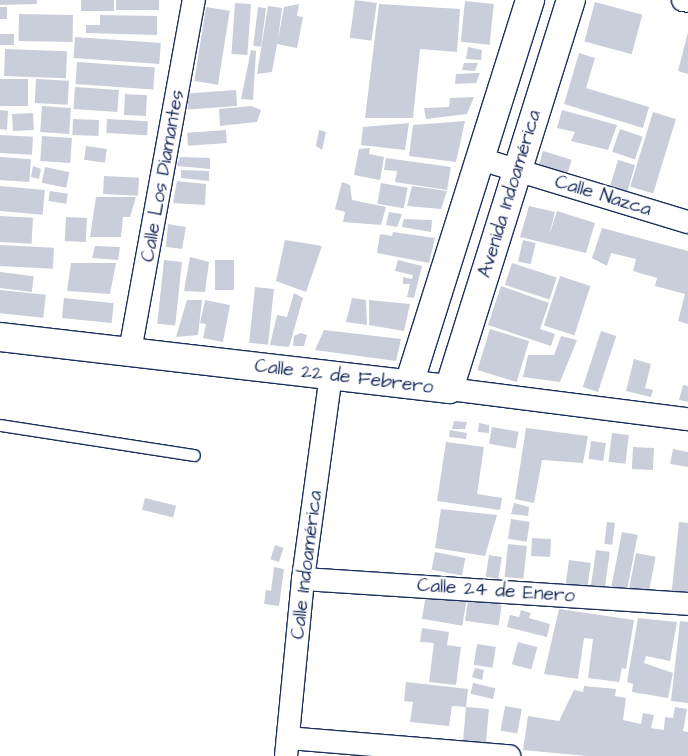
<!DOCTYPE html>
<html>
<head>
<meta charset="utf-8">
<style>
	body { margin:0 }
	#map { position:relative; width:688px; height:756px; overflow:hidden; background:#fff; font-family:"Architects Daughter",sans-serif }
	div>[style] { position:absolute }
	.building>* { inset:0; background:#caceda; transform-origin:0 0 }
	.roads { filter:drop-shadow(1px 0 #1b2f5e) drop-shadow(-1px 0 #1b2f5e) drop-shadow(0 1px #1b2f5e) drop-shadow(0 -1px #1b2f5e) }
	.service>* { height:11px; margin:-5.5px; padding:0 5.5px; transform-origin:5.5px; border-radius:5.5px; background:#fff }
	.minor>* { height:22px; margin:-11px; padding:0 11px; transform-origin:11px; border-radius:11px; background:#fff }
	.tertiary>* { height:28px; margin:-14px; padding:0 14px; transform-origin:14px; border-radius:14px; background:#fff }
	span { translate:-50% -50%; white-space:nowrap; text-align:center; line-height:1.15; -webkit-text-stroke:4.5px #fff; paint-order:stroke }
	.street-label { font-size:19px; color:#1b2f5e }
</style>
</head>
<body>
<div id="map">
	<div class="building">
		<i style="clip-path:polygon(0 0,37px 0,37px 4px,0 5px)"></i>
		<i style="left:81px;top:0;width:33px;height:11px"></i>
		<i style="left:116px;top:0;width:43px;height:10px"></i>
		<i style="left:355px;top:0;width:22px;height:38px;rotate:8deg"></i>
		<i style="left:465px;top:1px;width:29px;height:41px;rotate:6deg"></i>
		<i style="left:595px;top:2px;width:49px;height:41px;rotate:15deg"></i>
		<i style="left:235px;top:3px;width:16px;height:51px;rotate:4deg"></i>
		<i style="clip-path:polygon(299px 4px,297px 16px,303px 17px,297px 48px,277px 44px,272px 72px,257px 74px,268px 6px,282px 8px,278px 40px,284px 7px)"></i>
		<i style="clip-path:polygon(379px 4px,460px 9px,457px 52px,420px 49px,413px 118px,365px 118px)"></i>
		<i style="left:0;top:7px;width:7px;height:12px"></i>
		<i style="left:206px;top:7px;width:24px;height:75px;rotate:9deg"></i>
		<i style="left:258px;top:7px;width:8px;height:39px;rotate:7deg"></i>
		<i style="left:19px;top:14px;width:54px;height:27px;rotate:1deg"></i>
		<i style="clip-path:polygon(100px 15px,157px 16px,157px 35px,86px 33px,86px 25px,100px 25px)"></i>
		<i style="clip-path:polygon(688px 32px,688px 74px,678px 71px)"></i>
		<i style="left:0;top:34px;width:14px;height:11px"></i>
		<i style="left:75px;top:37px;width:86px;height:21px;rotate:4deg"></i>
		<i style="clip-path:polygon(468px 47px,482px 50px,481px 60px,466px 59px)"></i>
		<i style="left:5px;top:49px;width:62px;height:27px;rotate:2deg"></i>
		<i style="clip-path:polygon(251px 50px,256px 51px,253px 100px,241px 99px)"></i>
		<i style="clip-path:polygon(579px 53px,595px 58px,586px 88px,649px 107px,643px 128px,564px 104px)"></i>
		<i style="left:77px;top:62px;width:78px;height:22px;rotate:4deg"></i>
		<i style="clip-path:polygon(464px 63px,478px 63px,475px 71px,462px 70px)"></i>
		<i style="clip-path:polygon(480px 73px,476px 83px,455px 84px,456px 74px)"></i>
		<i style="left:0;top:79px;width:28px;height:27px"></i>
		<i style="left:36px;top:79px;width:33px;height:24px;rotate:3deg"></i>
		<i style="left:75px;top:87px;width:44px;height:22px;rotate:4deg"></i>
		<i style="left:236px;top:90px;width:16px;height:49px;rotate:86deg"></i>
		<i style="left:125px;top:94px;width:22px;height:21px;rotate:3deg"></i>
		<i style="clip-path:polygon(474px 97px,467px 114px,426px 119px,424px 108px,449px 107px,450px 98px)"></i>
		<i style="left:42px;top:106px;width:29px;height:26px;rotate:4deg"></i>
		<i style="clip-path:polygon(251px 106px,261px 110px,257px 122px,220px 126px,219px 109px)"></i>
		<i style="clip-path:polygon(0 110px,8px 111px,7px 130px,0 129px)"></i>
		<i style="clip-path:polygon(562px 110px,617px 125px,608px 150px,571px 141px,575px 132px,557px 128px)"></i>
		<i style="left:653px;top:112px;width:24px;height:78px;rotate:17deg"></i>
		<i style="left:33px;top:113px;width:17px;height:21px;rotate:87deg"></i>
		<i style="left:73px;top:119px;width:26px;height:16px;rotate:2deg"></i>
		<i style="left:107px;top:119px;width:41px;height:14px;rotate:3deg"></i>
		<i style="clip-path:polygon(465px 121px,456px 162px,409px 156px,413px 125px)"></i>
		<i style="clip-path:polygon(409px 123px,405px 150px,361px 145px,363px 127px)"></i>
		<i style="left:620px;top:129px;width:24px;height:24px;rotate:19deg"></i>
		<i style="left:226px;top:130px;width:13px;height:39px;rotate:86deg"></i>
		<i style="clip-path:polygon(319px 130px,326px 132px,322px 150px,316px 146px)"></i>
		<i style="left:0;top:135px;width:33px;height:18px;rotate:3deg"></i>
		<i style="left:42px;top:136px;width:30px;height:25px;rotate:4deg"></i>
		<i style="left:86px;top:146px;width:21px;height:14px;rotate:8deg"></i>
		<i style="clip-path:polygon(370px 148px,369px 154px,384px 157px,380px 180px,354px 175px,359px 149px)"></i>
		<i style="left:543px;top:151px;width:30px;height:22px;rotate:17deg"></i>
		<i style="left:0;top:157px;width:31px;height:23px;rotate:4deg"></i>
		<i style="clip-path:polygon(180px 157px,210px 158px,210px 169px,177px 166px)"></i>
		<i style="clip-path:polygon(386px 158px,451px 167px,447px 190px,395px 182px,397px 171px,384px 170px)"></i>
		<i style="clip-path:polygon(618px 160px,635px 165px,625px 200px,567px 183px,570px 174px,610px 186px)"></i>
		<i style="clip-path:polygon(33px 166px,41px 169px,39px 179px,31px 177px)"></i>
		<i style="left:45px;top:167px;width:25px;height:16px;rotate:12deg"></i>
		<i style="clip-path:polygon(181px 170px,209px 171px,209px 181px,181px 178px)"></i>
		<i style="left:104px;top:176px;width:35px;height:18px;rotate:3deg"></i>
		<i style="clip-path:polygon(177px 181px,206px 184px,205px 205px,173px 203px)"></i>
		<i style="clip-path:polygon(342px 182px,350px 185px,352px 200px,386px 207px,381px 225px,343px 222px,345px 212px,335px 209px)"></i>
		<i style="left:381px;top:183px;width:27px;height:21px;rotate:10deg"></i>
		<i style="left:0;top:186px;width:45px;height:25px;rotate:5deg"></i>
		<i style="clip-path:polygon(412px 186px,447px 191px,441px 209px,407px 206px)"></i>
		<i style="left:50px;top:191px;width:18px;height:10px;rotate:9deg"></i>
		<i style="clip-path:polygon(96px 197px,136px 197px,130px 217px,123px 217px,121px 237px,90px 237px)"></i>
		<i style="clip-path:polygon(529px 206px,555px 212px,549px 236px,557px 211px,595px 223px,586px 253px,520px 237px)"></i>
		<i style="clip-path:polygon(389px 212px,402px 214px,397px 227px,386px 225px)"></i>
		<i style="left:0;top:216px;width:33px;height:26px;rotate:3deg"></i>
		<i style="left:66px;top:217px;width:21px;height:24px;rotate:3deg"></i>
		<i style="clip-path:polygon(404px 219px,432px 220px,431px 232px,402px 227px)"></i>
		<i style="clip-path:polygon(168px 224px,186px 227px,182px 249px,166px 247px)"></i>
		<i style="clip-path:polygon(602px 228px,688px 251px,688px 324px,678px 321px,685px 294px,655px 286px,657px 278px,633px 271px,636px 259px,611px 253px,607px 266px,592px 258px)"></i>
		<i style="clip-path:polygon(393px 232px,435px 238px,429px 263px,377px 253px,380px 234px,392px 236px)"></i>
		<i style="clip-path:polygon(285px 240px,322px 246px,306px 292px,276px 281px)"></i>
		<i style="left:523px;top:240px;width:13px;height:22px;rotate:13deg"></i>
		<i style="left:0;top:245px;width:54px;height:21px;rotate:3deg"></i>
		<i style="clip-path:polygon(95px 246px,120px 247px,118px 260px,92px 258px)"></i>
		<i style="clip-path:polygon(190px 257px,209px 262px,205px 292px,184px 291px)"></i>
		<i style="left:164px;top:260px;width:18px;height:64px;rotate:6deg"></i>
		<i style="left:215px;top:260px;width:19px;height:30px"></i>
		<i style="clip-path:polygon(398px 260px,422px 266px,414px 298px,407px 297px,410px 284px,403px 284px,403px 277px,412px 279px,413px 275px,395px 271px)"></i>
		<i style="clip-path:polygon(71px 263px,116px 263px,110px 294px,67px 291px)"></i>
		<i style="left:512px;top:263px;width:47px;height:23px;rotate:18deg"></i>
		<i style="left:0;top:272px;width:34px;height:16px;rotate:7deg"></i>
		<i style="left:560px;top:276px;width:32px;height:52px;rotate:18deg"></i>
		<i style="clip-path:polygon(501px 286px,549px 303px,540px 329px,555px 334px,551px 346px,488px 325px)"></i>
		<i style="left:255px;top:287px;width:19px;height:56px;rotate:6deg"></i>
		<i style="left:0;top:290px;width:46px;height:23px;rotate:6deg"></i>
		<i style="clip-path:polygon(294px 293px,303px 298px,289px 347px,270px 345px,277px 315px,287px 317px)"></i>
		<i style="left:64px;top:298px;width:50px;height:20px;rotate:6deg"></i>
		<i style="clip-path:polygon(352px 298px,366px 300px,367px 325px,346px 322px)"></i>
		<i style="clip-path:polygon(187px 300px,202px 300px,198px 335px,176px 337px)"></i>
		<i style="clip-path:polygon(205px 300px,230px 305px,223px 342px,203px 338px,206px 324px,200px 323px)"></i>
		<i style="clip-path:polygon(369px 300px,410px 304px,404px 331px,369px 325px)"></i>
		<i style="left:490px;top:329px;width:41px;height:43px;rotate:17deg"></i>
		<i style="clip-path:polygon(324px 330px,401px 339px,396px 361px,315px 350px)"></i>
		<i style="left:601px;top:331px;width:16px;height:59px;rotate:18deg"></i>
		<i style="clip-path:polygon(301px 333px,307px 335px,304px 346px,293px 346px,294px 336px)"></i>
		<i style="clip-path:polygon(561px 336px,577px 340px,560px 382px,523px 377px,528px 355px,554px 355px)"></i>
		<i style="clip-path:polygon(634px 359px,651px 364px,645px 388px,653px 390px,651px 397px,626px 391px)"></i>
		<i style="clip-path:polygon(683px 385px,688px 386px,688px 402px,679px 400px)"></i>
		<i style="clip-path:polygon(454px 421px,467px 422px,465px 429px,452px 429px)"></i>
		<i style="clip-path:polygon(479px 423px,489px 425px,489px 433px,478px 432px)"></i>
		<i style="left:492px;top:427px;width:27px;height:17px;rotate:10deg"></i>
		<i style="clip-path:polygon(526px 428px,588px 436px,583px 463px,542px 460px,534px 503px,515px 499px)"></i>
		<i style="clip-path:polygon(450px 430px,467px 433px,466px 439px,449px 437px)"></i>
		<i style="left:612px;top:433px;width:17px;height:29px;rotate:7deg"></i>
		<i style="left:591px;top:441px;width:15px;height:18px;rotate:8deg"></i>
		<i style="clip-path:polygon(446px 442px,484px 447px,477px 494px,502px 498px,500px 510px,437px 501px)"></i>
		<i style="left:633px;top:447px;width:21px;height:22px;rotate:3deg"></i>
		<i style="clip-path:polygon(673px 449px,688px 452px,688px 467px,670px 464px)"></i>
		<i style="left:145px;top:498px;width:32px;height:12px;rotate:14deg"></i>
		<i style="clip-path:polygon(514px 503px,529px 507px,528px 516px,511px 514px)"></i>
		<i style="clip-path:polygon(441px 509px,497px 515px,485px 556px,435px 548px)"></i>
		<i style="left:511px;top:519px;width:19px;height:20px;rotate:9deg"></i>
		<i style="left:607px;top:522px;width:8px;height:22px;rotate:7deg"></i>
		<i style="clip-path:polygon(679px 522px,688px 523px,688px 599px,671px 598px)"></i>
		<i style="left:622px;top:532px;width:16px;height:57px;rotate:11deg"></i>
		<i style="left:532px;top:538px;width:19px;height:18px;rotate:3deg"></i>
		<i style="left:508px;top:544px;width:19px;height:33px;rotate:6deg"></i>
		<i style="left:275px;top:545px;width:9px;height:15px;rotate:18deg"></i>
		<i style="left:596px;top:550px;width:14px;height:41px;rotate:8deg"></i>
		<i style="left:435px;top:552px;width:31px;height:18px;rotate:11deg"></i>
		<i style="left:636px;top:553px;width:20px;height:41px;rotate:11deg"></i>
		<i style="left:489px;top:555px;width:13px;height:22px;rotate:9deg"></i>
		<i style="left:569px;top:560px;width:22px;height:27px;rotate:8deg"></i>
		<i style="clip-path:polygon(274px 567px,284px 569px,279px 606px,264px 604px,266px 590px,271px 591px)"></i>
		<i style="left:426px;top:595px;width:41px;height:24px;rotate:10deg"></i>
		<i style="left:468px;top:600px;width:34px;height:21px;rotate:8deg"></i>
		<i style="clip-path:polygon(559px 609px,634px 620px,626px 669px,622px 668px,619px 682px,588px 678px,593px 639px,584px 638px,578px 679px,544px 674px)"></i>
		<i style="clip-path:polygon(521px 610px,531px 613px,529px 618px,550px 624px,547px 637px,507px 627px,510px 615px,519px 617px)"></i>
		<i style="clip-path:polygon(638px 618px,677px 622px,670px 661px,646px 656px,644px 663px,673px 673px,668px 698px,632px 692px,633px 684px,627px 682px)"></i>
		<i style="clip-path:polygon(680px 621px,688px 622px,688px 703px,671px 701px)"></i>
		<i style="clip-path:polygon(422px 628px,449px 632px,447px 645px,461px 647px,456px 685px,429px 682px,434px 643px,420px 642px)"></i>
		<i style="left:518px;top:642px;width:20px;height:23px;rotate:15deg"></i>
		<i style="left:477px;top:644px;width:19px;height:21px;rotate:9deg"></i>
		<i style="clip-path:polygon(475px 668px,484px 670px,482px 680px,472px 677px)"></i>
		<i style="clip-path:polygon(406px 682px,468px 689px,466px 707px,452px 706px,449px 726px,410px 722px,413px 702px,404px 701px)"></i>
		<i style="left:473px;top:683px;width:23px;height:11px;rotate:13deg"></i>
		<i style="clip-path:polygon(584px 686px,616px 689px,615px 696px,626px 698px,623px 720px,641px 724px,643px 713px,654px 715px,651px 728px,664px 730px,665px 717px,673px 718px,675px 707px,687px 709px,683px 731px,688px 732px,688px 756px,587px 756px,523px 750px,528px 716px,559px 721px,574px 690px,583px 692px)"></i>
		<i style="left:505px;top:706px;width:17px;height:25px;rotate:10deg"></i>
		<i style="left:466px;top:707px;width:23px;height:41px;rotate:5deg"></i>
	</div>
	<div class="roads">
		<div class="service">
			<i style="left:0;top:425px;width:196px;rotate:8.8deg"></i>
		</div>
		<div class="minor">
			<i style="left:683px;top:0;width:5px;rotate:11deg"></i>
			<i style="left:480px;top:159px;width:217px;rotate:16.9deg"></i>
			<i style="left:130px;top:351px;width:357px;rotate:-79.7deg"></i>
			<i style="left:449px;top:389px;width:241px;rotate:7.2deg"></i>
			<i style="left:303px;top:579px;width:386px;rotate:3.7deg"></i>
			<i style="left:288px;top:738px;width:222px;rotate:4.7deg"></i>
			<i style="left:286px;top:756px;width:178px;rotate:-84.5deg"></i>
			<i style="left:303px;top:579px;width:206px;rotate:-82.2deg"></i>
		</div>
		<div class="tertiary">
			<i style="left:0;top:337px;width:452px;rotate:6.6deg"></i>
			<i style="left:449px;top:389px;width:408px;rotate:-72.6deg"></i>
			<i style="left:409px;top:384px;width:403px;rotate:-72.5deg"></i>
		</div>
	</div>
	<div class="street-label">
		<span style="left:163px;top:176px;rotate:-80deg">Calle Los Diamantes</span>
		<span style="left:510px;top:194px;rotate:-73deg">Avenida Indoamérica</span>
		<span style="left:603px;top:196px;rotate:17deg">Calle Nazca</span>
		<span style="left:344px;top:377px;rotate:7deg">Calle 22 de Febrero</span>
		<span style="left:307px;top:565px;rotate:-83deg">Calle Indoamérica</span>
		<span style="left:496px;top:591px;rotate:4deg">Calle 24 de Enero</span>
	</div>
</div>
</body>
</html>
